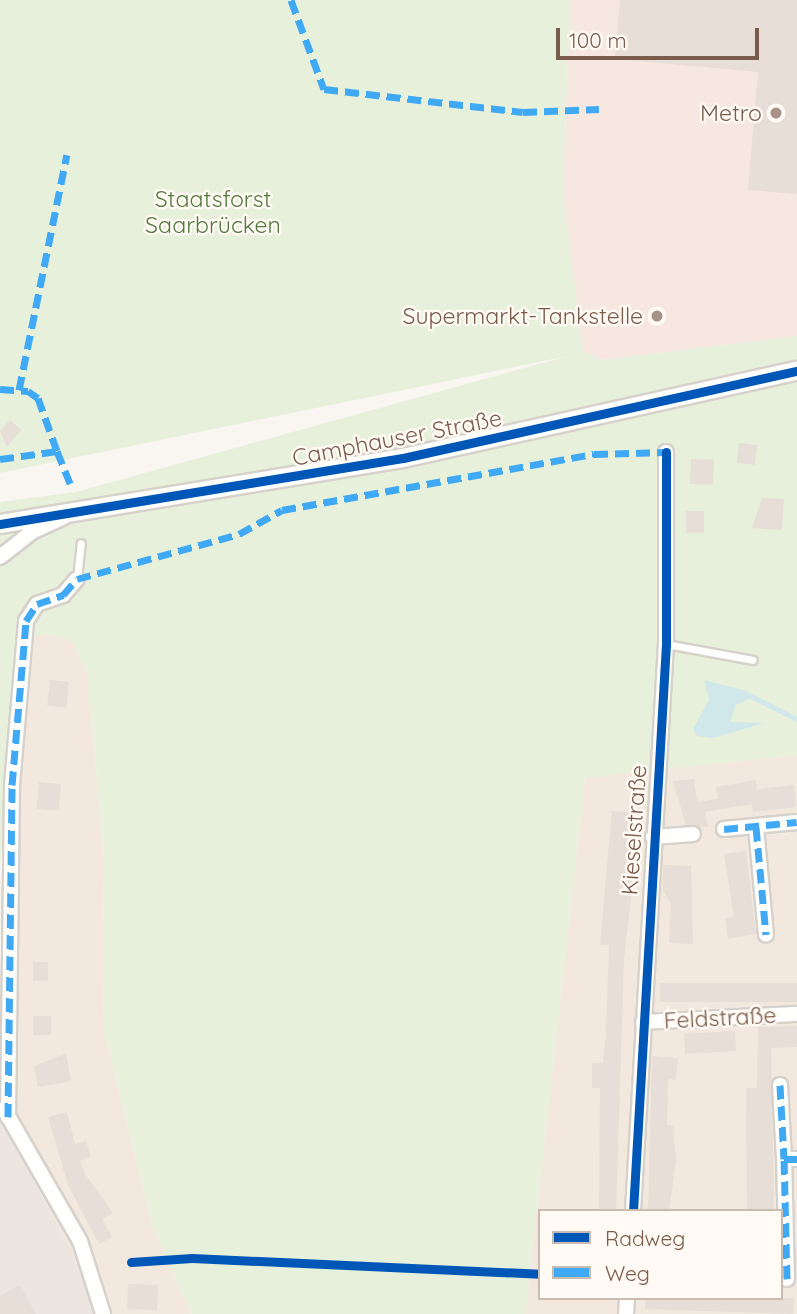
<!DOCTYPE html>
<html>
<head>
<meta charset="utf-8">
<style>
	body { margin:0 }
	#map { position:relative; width:797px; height:1314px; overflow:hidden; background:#f9f5f0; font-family:Quicksand,sans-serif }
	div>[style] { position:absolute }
	.residential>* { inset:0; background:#f2e8de }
	.commercial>* { inset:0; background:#f6e8e1 }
	.industrial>* { inset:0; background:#ede5e0 }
	.green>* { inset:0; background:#e7f0db }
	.water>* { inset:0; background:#d0e8ea }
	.stream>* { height:4.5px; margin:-2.25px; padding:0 2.25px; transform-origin:2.25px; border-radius:2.25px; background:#d0e8ea }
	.building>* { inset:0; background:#e6ded7; transform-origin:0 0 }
	.roads { filter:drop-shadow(2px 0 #d7d1cb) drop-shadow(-2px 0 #d7d1cb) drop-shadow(0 2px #d7d1cb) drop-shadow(0 -2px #d7d1cb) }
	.service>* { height:7px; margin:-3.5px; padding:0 3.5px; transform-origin:3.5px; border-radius:3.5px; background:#fefefd }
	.minor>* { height:14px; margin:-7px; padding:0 7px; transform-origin:7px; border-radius:7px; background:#fefefd }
	.tertiary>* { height:18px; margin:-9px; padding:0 9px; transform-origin:9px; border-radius:9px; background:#fefefd }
	.quiet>* { height:7px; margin-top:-3.5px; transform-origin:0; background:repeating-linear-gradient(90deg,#3fa9f5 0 14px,transparent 0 21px) }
	.cycleway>* { height:9px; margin:-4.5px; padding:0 4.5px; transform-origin:4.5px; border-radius:4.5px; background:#0057b8 }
	.dots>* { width:19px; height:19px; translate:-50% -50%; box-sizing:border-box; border:4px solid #fffaf3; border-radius:50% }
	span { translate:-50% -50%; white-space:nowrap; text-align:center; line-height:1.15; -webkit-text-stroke:5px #fffaf3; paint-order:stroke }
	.poi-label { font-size:23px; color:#7a5c4d }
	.right { translate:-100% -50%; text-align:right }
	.park-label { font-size:23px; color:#537a41 }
	.street-label { font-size:23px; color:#7a5c4d }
	.legend { position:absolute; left:538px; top:1209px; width:245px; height:91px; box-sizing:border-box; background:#fffaf3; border:2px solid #cabbb1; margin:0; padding:9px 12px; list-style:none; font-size:21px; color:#7a5c4d }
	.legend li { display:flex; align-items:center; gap:14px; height:35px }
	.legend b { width:35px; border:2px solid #cabbb1 }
	.scale { position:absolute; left:556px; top:28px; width:203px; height:32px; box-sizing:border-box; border:4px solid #7a5c4d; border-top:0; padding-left:9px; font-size:21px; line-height:24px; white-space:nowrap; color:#7a5c4d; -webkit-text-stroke:5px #fffaf3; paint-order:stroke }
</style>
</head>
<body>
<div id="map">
	<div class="residential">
		<i style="clip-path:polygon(45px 634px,71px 640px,88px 675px,104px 858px,103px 1025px,152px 1223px,191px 1314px,95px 1314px,72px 1251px,0 1118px,6px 735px,15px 639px)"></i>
		<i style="clip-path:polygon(evenodd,797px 755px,797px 1314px,525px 1314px,585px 777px,797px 755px,540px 1211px,781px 1211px,781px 1298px,540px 1298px,540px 1211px)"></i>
	</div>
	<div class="commercial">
		<i style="clip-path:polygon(570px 0,797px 0,797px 336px,602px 360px,583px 352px,563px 193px)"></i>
	</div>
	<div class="industrial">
		<i style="clip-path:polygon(0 1118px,72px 1251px,95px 1314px,0 1314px)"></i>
	</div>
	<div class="green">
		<i style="clip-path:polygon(0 0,570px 0,563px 193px,583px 352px,602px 360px,797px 336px,797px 755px,585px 778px,525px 1314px,191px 1314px,152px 1223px,103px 1025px,104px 858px,88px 675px,71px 640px,45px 634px,15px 640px,0 870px,0 502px,76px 492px,568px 356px,0 473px)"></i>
	</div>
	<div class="water">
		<i style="clip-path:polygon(704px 680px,747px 691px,750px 698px,736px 705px,730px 722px,764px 723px,713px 738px,697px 736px,693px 729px,709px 700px)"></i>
	</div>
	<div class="stream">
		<i style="left:749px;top:695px;width:54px;rotate:26.6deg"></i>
	</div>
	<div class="building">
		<i style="clip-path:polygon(620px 0,797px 0,797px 194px,748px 190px,758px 72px,615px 59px)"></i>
		<i style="clip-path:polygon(10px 420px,21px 430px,7px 447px,0 431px)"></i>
		<i style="left:739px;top:443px;width:18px;height:20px;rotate:6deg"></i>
		<i style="left:691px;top:459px;width:23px;height:25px;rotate:2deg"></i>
		<i style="clip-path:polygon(762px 498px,784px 499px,782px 530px,752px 528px)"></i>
		<i style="left:686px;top:511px;width:18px;height:22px"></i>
		<i style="left:50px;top:680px;width:19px;height:26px;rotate:6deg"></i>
		<i style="clip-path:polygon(694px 779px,697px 802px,718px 799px,716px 787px,756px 780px,757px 789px,794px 785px,796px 807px,753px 812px,752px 804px,705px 812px,708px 827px,686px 825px,673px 781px)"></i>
		<i style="left:39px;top:782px;width:22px;height:27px;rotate:5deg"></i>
		<i style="clip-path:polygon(612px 811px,633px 813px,632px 890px,624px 959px,616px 1211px,599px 1211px,600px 1088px,592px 1088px,592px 1063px,603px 1063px,606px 1032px,609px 945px,600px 945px)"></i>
		<i style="clip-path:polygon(746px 851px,756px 934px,728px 939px,725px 919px,734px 917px,724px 854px)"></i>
		<i style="clip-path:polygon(663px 865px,691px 866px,693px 944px,669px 943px,671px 904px,663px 890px)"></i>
		<i style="left:33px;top:962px;width:15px;height:19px"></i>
		<i style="left:797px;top:983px;width:19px;height:137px;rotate:90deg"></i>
		<i style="left:33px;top:1016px;width:18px;height:19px"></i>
		<i style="clip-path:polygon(797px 1026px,797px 1047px,771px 1048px,774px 1210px,747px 1210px,746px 1088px,757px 1088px,758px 1027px)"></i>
		<i style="left:735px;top:1031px;width:20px;height:51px;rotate:87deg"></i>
		<i style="clip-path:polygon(66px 1054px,71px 1081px,38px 1087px,34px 1066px)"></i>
		<i style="clip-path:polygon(652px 1056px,678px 1058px,676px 1080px,668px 1079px,667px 1125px,673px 1126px,676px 1161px,669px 1211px,648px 1211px)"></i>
		<i style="clip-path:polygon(67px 1112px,75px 1144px,86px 1141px,91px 1157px,80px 1161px,85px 1174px,113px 1213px,102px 1219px,112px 1237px,99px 1244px,68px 1185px,48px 1117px)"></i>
		<i style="left:128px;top:1284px;width:30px;height:25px;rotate:2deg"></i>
		<i style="clip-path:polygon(20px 1285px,36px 1314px,0 1314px,0 1296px)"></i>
		<i style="clip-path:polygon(645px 1298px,794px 1298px,793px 1314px,645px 1309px)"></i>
	</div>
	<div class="roads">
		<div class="service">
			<i style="left:77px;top:579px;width:36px;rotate:-84deg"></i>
			<i style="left:666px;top:644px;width:88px;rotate:10.4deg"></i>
		</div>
		<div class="minor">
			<i style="left:0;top:557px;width:41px;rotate:-38deg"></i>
			<i style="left:32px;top:532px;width:35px;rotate:-25deg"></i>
			<i style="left:756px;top:827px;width:108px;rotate:84.7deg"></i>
			<i style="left:724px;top:829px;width:73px;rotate:-5.5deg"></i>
			<i style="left:653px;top:837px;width:40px;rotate:-4.3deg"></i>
			<i style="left:643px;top:1022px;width:154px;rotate:-3deg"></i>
			<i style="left:780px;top:1085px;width:74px;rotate:86.9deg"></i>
			<i style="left:4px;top:1109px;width:152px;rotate:60.1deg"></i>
			<i style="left:80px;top:1241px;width:77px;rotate:72.5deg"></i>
			<i style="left:8px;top:1117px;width:332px;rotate:-89.3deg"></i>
			<i style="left:12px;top:785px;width:165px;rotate:-85.1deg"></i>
			<i style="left:26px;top:621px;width:20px;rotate:-57deg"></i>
			<i style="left:37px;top:604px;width:28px;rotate:-19deg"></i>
			<i style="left:63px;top:595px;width:21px;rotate:-49deg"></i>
			<i style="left:633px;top:1211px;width:568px;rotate:-86.67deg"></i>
			<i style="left:666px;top:644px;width:192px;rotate:-90deg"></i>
			<i style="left:787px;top:1279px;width:120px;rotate:-91.4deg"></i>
			<i style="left:784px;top:1159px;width:13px"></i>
			<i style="left:626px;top:1314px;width:16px;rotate:-86deg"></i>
		</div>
		<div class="tertiary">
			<i style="left:0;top:524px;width:408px;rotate:-9.3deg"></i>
			<i style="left:403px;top:458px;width:403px;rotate:-12.5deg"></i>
		</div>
	</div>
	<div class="quiet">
		<i style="left:291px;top:0;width:95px;rotate:69.7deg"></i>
		<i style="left:324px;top:89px;width:200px;rotate:6.6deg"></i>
		<i style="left:523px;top:112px;width:76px;rotate:-2.3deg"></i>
		<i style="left:0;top:389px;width:28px;rotate:4deg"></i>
		<i style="left:28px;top:391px;width:12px;rotate:35deg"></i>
		<i style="left:38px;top:398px;width:56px;rotate:70.3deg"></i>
		<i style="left:19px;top:390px;width:240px;rotate:-78.5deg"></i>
		<i style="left:0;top:459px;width:58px;rotate:-8deg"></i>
		<i style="left:57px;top:451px;width:38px;rotate:68deg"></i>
		<i style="left:756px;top:827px;width:108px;rotate:84.7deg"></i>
		<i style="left:724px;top:829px;width:73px;rotate:-5.5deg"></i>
		<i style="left:780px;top:1085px;width:74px;rotate:86.9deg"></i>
		<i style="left:8px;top:1117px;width:332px;rotate:-89.3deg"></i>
		<i style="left:12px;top:785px;width:165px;rotate:-85.1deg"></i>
		<i style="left:26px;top:621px;width:20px;rotate:-57deg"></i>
		<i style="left:37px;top:604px;width:28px;rotate:-19deg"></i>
		<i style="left:63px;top:595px;width:21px;rotate:-49deg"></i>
		<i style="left:77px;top:579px;width:168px;rotate:-15.5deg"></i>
		<i style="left:239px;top:534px;width:49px;rotate:-29.2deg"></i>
		<i style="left:282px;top:510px;width:317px;rotate:-10.2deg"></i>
		<i style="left:594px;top:454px;width:72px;rotate:-1.6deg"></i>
		<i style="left:787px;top:1279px;width:120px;rotate:-91.4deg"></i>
		<i style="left:784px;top:1159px;width:13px"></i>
	</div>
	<div class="cycleway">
		<i style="left:0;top:524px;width:408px;rotate:-9.3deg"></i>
		<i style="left:403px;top:458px;width:403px;rotate:-12.5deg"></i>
		<i style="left:633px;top:1211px;width:568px;rotate:-86.67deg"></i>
		<i style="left:666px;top:644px;width:192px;rotate:-90deg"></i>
		<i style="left:131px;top:1262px;width:61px;rotate:-3.8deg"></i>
		<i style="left:192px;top:1258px;width:348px;rotate:2.6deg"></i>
	</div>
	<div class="dots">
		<i style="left:776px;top:113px;background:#a69286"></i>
		<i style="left:657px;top:316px;background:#a69286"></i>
	</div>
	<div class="poi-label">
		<span class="right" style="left:762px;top:113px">Metro</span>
		<span class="right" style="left:643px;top:316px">Supermarkt-Tankstelle</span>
	</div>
	<div class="park-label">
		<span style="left:213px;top:212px">Staatsforst<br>Saarbrücken</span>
	</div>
	<div class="street-label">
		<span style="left:397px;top:438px;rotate:-11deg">Camphauser Straße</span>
		<span style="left:634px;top:830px;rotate:-86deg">Kieselstraße</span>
		<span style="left:720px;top:1018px;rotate:-3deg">Feldstraße</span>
	</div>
	<ul class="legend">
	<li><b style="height:9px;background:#0057b8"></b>Radweg</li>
	<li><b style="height:9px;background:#3fa9f5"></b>Weg</li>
	</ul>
	<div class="scale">100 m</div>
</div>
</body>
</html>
